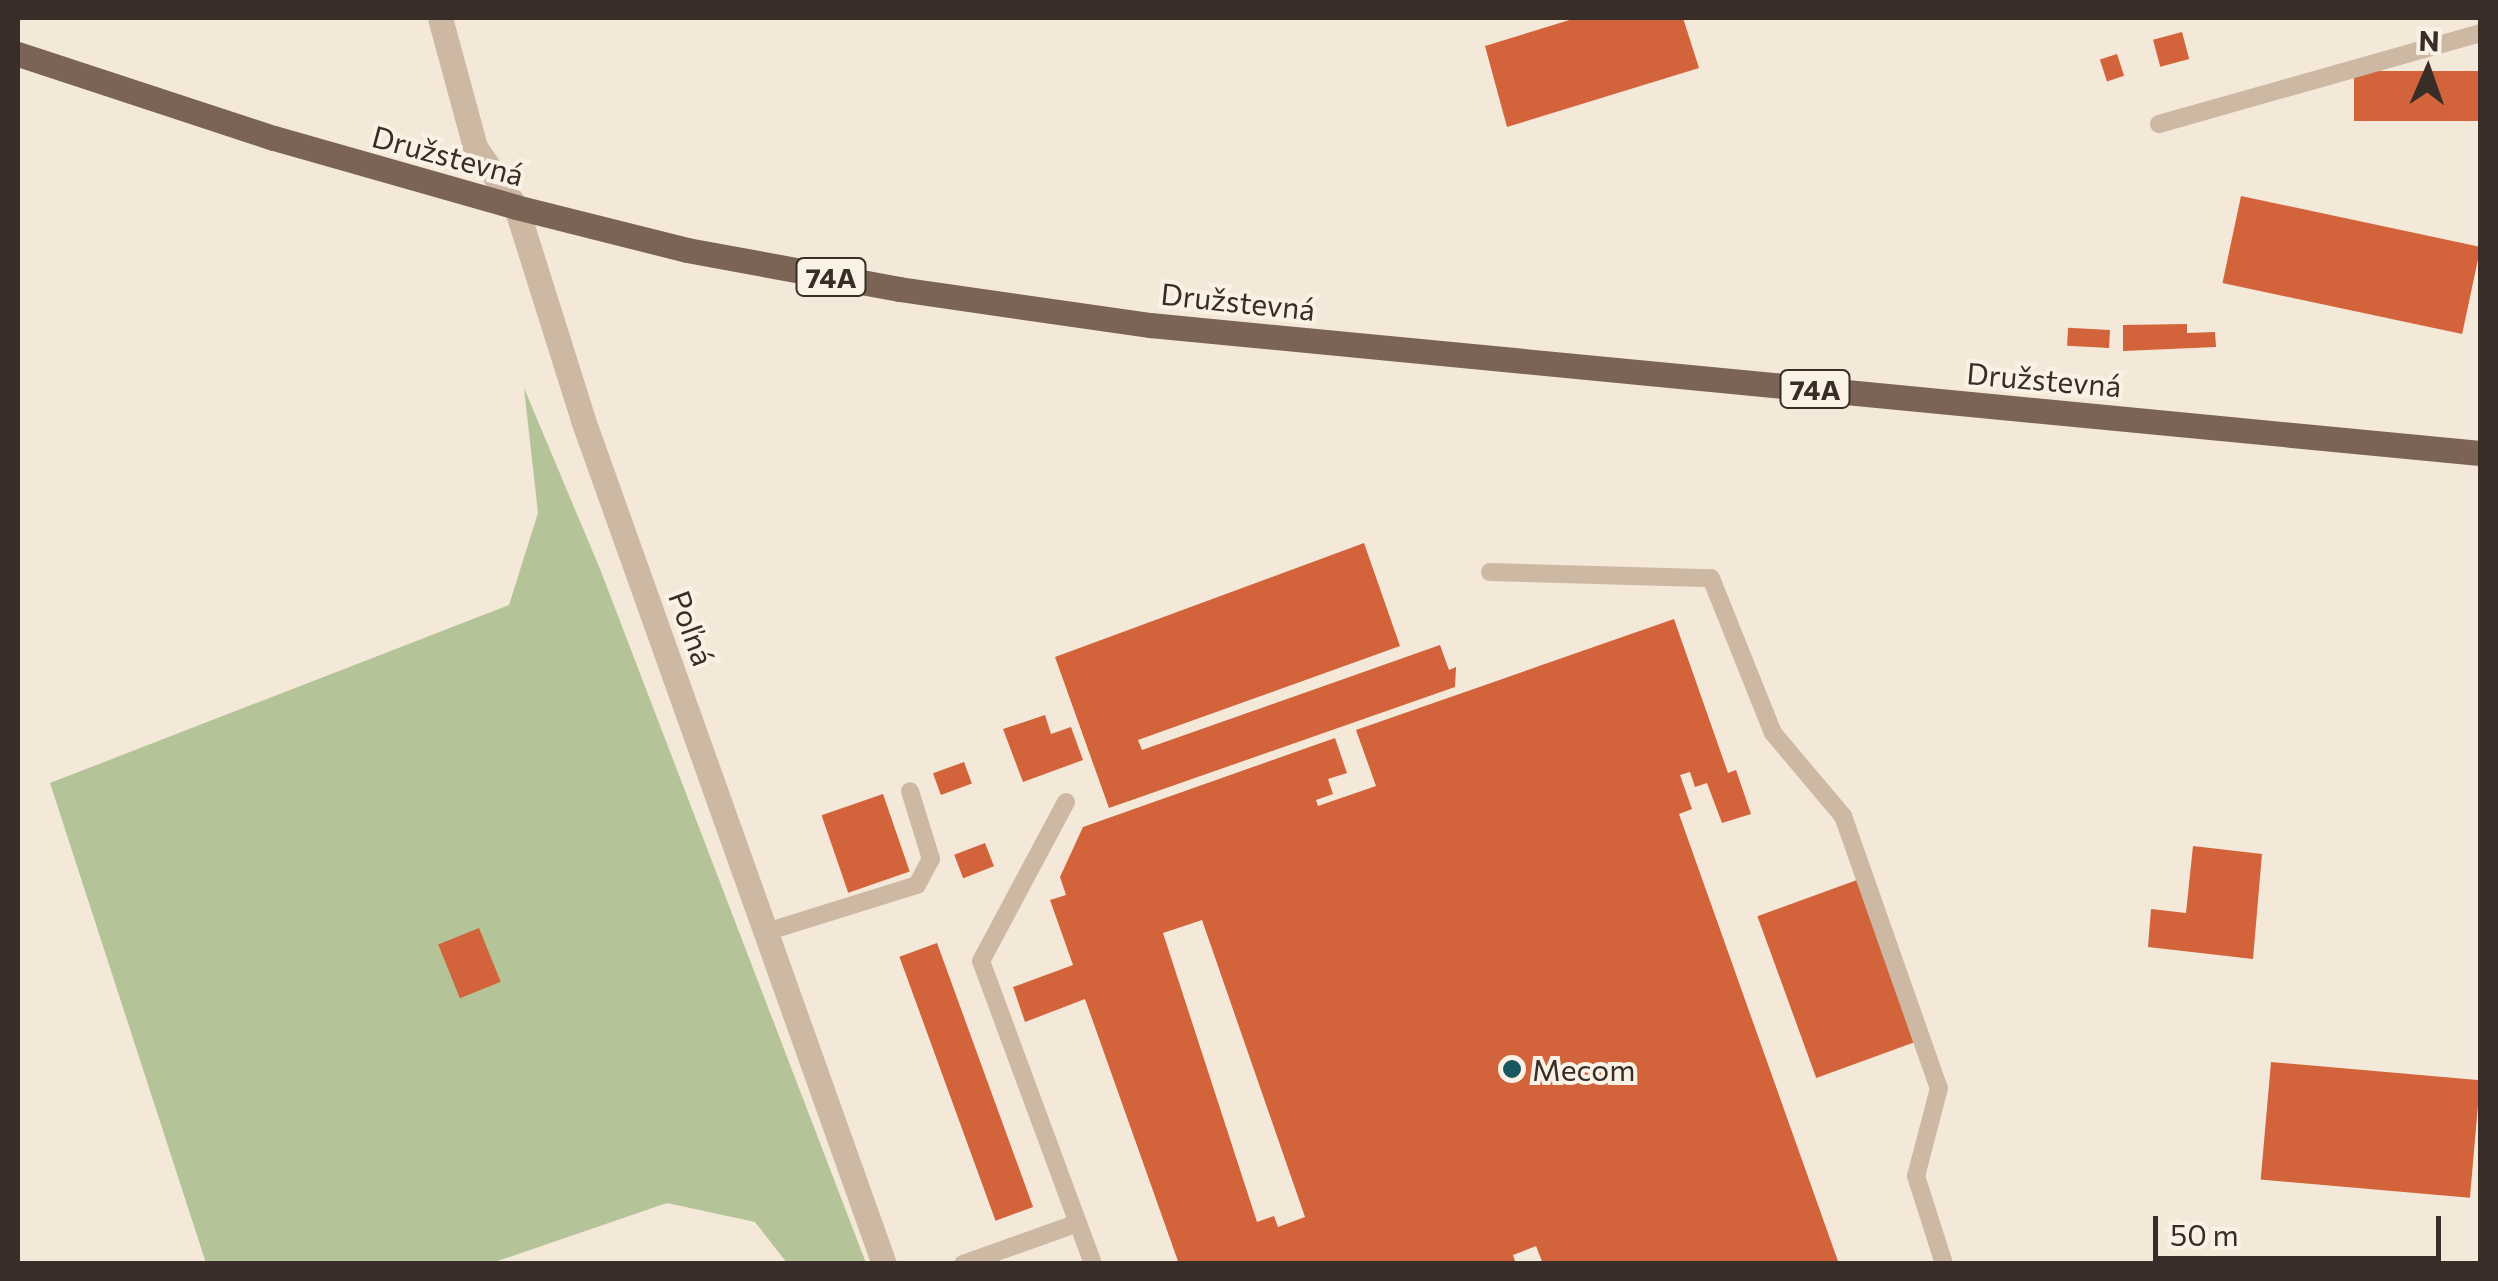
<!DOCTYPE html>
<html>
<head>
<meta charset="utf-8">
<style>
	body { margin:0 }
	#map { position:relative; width:2498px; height:1281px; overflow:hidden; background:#f4e8d9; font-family:Commissioner,sans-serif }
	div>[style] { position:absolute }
	.green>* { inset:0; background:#b4c498 }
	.building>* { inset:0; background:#d2633a; transform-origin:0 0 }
	.lane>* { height:18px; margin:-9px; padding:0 9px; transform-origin:9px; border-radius:9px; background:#cdb8a4 }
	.street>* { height:25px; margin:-12.5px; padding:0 12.5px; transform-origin:12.5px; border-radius:12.5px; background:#cdb8a4 }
	.primary>* { height:25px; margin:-12.5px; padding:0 12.5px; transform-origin:12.5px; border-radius:12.5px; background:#7b6456 }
	.dots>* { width:28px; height:28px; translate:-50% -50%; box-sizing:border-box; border:5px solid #fbf2e6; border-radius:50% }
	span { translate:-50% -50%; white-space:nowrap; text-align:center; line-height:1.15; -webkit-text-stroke:8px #fbf2e6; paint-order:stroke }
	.shield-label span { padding:2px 8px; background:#fbf2e6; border:2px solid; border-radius:8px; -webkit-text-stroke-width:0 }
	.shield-label { font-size:28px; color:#382d27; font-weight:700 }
	.street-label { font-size:30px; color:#382d27 }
	.poi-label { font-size:30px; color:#382d27 }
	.left { translate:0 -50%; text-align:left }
	.frame { position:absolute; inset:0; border:20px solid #382d27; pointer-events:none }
	.north { position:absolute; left:2378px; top:20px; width:100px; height:100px; -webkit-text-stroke:8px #fbf2e6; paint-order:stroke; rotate:2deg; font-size:28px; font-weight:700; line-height:40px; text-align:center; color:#382d27 }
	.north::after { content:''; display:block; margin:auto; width:35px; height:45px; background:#382d27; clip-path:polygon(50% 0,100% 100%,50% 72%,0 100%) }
	.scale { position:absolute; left:2153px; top:1216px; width:288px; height:45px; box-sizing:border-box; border:5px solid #382d27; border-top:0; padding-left:12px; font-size:30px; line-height:35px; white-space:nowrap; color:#382d27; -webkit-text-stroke:8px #fbf2e6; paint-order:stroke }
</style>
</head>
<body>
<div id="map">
	<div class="green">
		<i style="clip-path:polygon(524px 388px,600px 569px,866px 1263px,787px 1263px,755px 1222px,667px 1203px,492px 1263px,206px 1263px,50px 783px,509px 605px,538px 513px)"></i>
	</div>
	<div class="building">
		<i style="clip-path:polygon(1576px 18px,1683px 18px,1699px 68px,1507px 127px,1485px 46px)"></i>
		<i style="left:2182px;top:32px;width:28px;height:30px;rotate:75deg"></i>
		<i style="left:2117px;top:54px;width:23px;height:18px;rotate:72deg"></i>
		<i style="left:2480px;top:71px;width:50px;height:126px;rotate:90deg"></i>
		<i style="left:2241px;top:196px;width:245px;height:89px;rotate:12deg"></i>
		<i style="clip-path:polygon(2187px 324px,2187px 333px,2215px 332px,2216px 347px,2123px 351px,2123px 325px)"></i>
		<i style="left:2110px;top:330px;width:18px;height:42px;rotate:93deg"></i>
		<i style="clip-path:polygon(1364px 543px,1400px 646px,1138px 740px,1142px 750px,1440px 645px,1449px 670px,1456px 667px,1455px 687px,1109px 808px,1055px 657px)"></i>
		<i style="clip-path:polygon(evenodd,1674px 619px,1728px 773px,1736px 770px,1751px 814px,1722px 823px,1707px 783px,1695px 787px,1690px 772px,1680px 775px,1692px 809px,1679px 814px,1839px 1264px,1543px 1264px,1536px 1246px,1513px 1255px,1516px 1264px,1179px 1264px,1085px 999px,1025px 1022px,1013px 987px,1073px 965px,1050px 900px,1066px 895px,1060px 877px,1083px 827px,1335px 738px,1347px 773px,1328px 779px,1333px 794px,1316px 800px,1318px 806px,1376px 786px,1356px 730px,1674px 619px,1202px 920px,1305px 1217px,1278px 1227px,1274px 1216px,1257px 1222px,1163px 933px,1202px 920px)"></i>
		<i style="clip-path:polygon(1045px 715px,1051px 734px,1071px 727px,1083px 760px,1023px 782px,1003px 729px)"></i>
		<i style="left:964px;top:762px;width:23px;height:33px;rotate:70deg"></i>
		<i style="left:883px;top:794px;width:82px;height:65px;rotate:71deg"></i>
		<i style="left:985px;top:843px;width:25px;height:33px;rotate:69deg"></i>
		<i style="clip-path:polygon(2193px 846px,2262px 854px,2253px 959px,2148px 947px,2151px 909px,2186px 913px)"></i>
		<i style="left:1857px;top:880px;width:172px;height:106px;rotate:70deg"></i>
		<i style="left:479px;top:928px;width:58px;height:44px;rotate:68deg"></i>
		<i style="left:937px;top:943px;width:281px;height:40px;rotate:70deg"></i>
		<i style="left:2271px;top:1062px;width:210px;height:118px;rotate:5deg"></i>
	</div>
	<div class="lane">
		<i style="left:2159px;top:124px;width:334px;rotate:-15.8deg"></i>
		<i style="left:1490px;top:572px;width:221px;rotate:1.6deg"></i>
		<i style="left:1711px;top:578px;width:167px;rotate:68.2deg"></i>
		<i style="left:1773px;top:733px;width:109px;rotate:49.9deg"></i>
		<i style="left:1843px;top:816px;width:288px;rotate:70.6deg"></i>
		<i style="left:1939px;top:1088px;width:91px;rotate:104.6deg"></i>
		<i style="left:1916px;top:1176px;width:92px;rotate:72.3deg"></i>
		<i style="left:1066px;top:802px;width:180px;rotate:118.1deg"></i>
		<i style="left:981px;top:961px;width:323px;rotate:69.7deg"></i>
		<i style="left:766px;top:932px;width:158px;rotate:-17.3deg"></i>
		<i style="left:917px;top:885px;width:30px;rotate:-62deg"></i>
		<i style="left:931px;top:859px;width:71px;rotate:-107.2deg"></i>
		<i style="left:963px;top:1264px;width:122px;rotate:-19.6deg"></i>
	</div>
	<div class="street">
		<i style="left:440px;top:18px;width:134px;rotate:74.8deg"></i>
		<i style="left:475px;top:147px;width:73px;rotate:55.7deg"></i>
		<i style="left:516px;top:207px;width:223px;rotate:72.5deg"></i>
		<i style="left:583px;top:420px;width:896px;rotate:70.37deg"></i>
	</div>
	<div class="primary">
		<i style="left:18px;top:54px;width:269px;rotate:18.2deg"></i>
		<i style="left:274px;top:138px;width:252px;rotate:15.9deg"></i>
		<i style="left:516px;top:207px;width:176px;rotate:14.1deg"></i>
		<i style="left:687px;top:250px;width:216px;rotate:10.4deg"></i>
		<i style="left:899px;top:289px;width:254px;rotate:8.2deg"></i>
		<i style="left:1150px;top:325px;width:1336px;rotate:5.5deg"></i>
	</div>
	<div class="dots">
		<i style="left:1512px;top:1069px;background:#18575e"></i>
	</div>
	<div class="shield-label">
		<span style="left:831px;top:277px">74A</span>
		<span style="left:1815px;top:389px">74A</span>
	</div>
	<div class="street-label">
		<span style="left:448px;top:155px;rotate:15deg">Družstevná</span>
		<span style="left:1238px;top:301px;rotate:6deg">Družstevná</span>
		<span style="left:2044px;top:379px;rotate:5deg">Družstevná</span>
		<span style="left:692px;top:628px;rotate:70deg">Poľná</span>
	</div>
	<div class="poi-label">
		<span class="left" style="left:1532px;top:1069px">Mecom</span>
	</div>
	<div class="frame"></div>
	<div class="north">N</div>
	<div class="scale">50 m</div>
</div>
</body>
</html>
